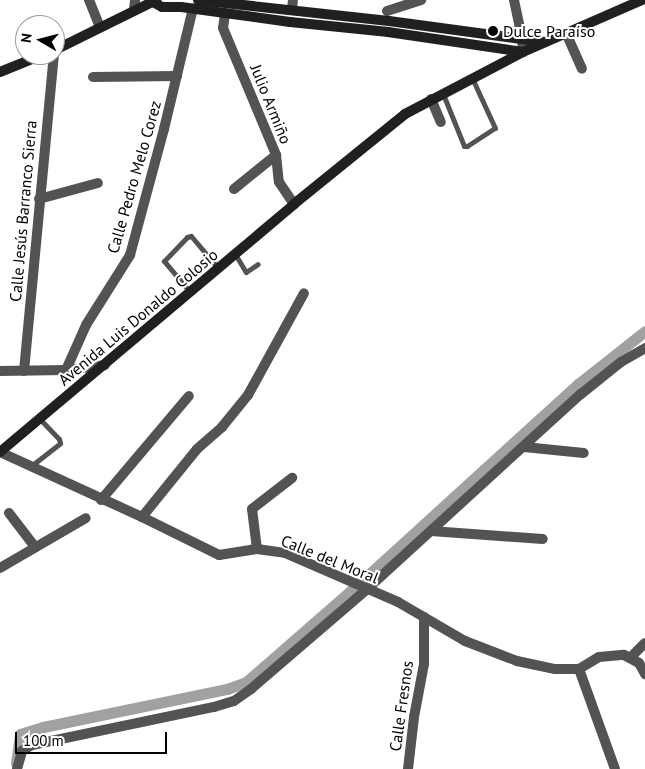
<!DOCTYPE html>
<html>
<head>
<meta charset="utf-8">
<style>
	body { margin:0 }
	#map { position:relative; width:645px; height:769px; overflow:hidden; background:#fff; font-family:"PT Sans",sans-serif }
	div>[style] { position:absolute }
	.canal>* { height:11px; margin:-5.5px; padding:0 5.5px; transform-origin:5.5px; border-radius:5.5px; background:#a1a1a1 }
	.lane>* { height:5px; margin:-2.5px; padding:0 2.5px; transform-origin:2.5px; border-radius:2.5px; background:#535353 }
	.street>* { height:10px; margin:-5px; padding:0 5px; transform-origin:5px; border-radius:5px; background:#535353 }
	.secondary>* { height:10px; margin:-5px; padding:0 5px; transform-origin:5px; border-radius:5px; background:#202020 }
	.dots>* { width:14px; height:14px; translate:-50% -50%; box-sizing:border-box; border:2px solid #fff; border-radius:50% }
	span { translate:-50% -50%; white-space:nowrap; text-align:center; line-height:1.15; -webkit-text-stroke:4px #fff; paint-order:stroke }
	.poi-label { font-size:16px; color:#000 }
	.left { translate:0 -50%; text-align:left }
	.street-label { font-size:16px; color:#000 }
	.north { position:absolute; left:15px; top:15px; width:50px; height:50px; box-sizing:border-box; background:#fff; border:1px solid #999; border-radius:50%; rotate:278deg; font-size:14px; font-weight:700; line-height:20px; text-align:center; color:#000 }
	.north::after { content:''; display:block; margin:auto; width:18px; height:22px; background:#000; clip-path:polygon(50% 0,100% 100%,50% 72%,0 100%) }
	.scale { position:absolute; left:15px; top:732px; width:152px; height:22px; box-sizing:border-box; border:2px solid #000; border-top:0; padding-left:6px; font-size:15px; line-height:18px; white-space:nowrap; color:#000; -webkit-text-stroke:4px #fff; paint-order:stroke }
</style>
</head>
<body>
<div id="map">
	<div class="canal">
		<i style="left:16px;top:763px;width:29px;rotate:-82deg"></i>
		<i style="left:20px;top:734px;width:24px;rotate:-17deg"></i>
		<i style="left:43px;top:727px;width:188px;rotate:-11.7deg"></i>
		<i style="left:227px;top:689px;width:20px;rotate:-20deg"></i>
		<i style="left:246px;top:682px;width:147px;rotate:-41.1deg"></i>
		<i style="left:357px;top:585px;width:299px;rotate:-42.3deg"></i>
		<i style="left:578px;top:384px;width:85px;rotate:-38.3deg"></i>
	</div>
	<div class="lane">
		<i style="left:443px;top:94px;width:56px;rotate:68deg"></i>
		<i style="left:464px;top:146px;width:3px"></i>
		<i style="left:467px;top:146px;width:33px;rotate:-33deg"></i>
		<i style="left:495px;top:128px;width:55px;rotate:-114.7deg"></i>
		<i style="left:235px;top:254px;width:21px;rotate:59deg"></i>
		<i style="left:246px;top:272px;width:14px;rotate:-34deg"></i>
		<i style="left:191px;top:293px;width:42px;rotate:-130.2deg"></i>
		<i style="left:164px;top:261px;width:33px;rotate:-46deg"></i>
		<i style="left:187px;top:237px;width:4px;rotate:-14deg"></i>
		<i style="left:191px;top:236px;width:42px;rotate:49.8deg"></i>
		<i style="left:31px;top:466px;width:37px;rotate:-38deg"></i>
		<i style="left:60px;top:443px;width:4px;rotate:-104deg"></i>
		<i style="left:59px;top:439px;width:28px;rotate:-134deg"></i>
	</div>
	<div class="street">
		<i style="left:89px;top:0;width:29px;rotate:68deg"></i>
		<i style="left:514px;top:0;width:39px;rotate:78deg"></i>
		<i style="left:522px;top:38px;width:14px;rotate:86deg"></i>
		<i style="left:292px;top:9px;width:9px;rotate:-84deg"></i>
		<i style="left:134px;top:10px;width:10px;rotate:-84deg"></i>
		<i style="left:387px;top:11px;width:36px;rotate:-18deg"></i>
		<i style="left:225px;top:14px;width:14px;rotate:98deg"></i>
		<i style="left:223px;top:28px;width:138px;rotate:67.3deg"></i>
		<i style="left:276px;top:155px;width:27px;rotate:84deg"></i>
		<i style="left:279px;top:182px;width:27px;rotate:56deg"></i>
		<i style="left:566px;top:33px;width:39px;rotate:66deg"></i>
		<i style="left:93px;top:77px;width:84px;rotate:-0.7deg"></i>
		<i style="left:431px;top:99px;width:25px;rotate:67deg"></i>
		<i style="left:234px;top:189px;width:54px;rotate:-39deg"></i>
		<i style="left:39px;top:199px;width:61px;rotate:-15.2deg"></i>
		<i style="left:66px;top:370px;width:49px;rotate:-66deg"></i>
		<i style="left:86px;top:325px;width:83px;rotate:-57.8deg"></i>
		<i style="left:130px;top:255px;width:131px;rotate:-74.9deg"></i>
		<i style="left:164px;top:129px;width:124px;rotate:-76.5deg"></i>
		<i style="left:0;top:371px;width:66px;rotate:-0.9deg"></i>
		<i style="left:66px;top:370px;width:39px;rotate:-7deg"></i>
		<i style="left:24px;top:371px;width:317px;rotate:-84.6deg"></i>
		<i style="left:524px;top:447px;width:60px;rotate:5.7deg"></i>
		<i style="left:0;top:452px;width:156px;rotate:24.6deg"></i>
		<i style="left:142px;top:517px;width:86px;rotate:26.3deg"></i>
		<i style="left:219px;top:555px;width:38px;rotate:-9deg"></i>
		<i style="left:257px;top:549px;width:28px;rotate:8deg"></i>
		<i style="left:285px;top:553px;width:123px;rotate:23.4deg"></i>
		<i style="left:398px;top:602px;width:78px;rotate:30.2deg"></i>
		<i style="left:465px;top:641px;width:56px;rotate:21deg"></i>
		<i style="left:517px;top:661px;width:39px;rotate:12deg"></i>
		<i style="left:555px;top:669px;width:24px"></i>
		<i style="left:579px;top:669px;width:23px;rotate:-31deg"></i>
		<i style="left:599px;top:657px;width:25px;rotate:-5deg"></i>
		<i style="left:624px;top:655px;width:17px;rotate:28deg"></i>
		<i style="left:639px;top:663px;width:13px;rotate:61deg"></i>
		<i style="left:101px;top:500px;width:136px;rotate:-49.8deg"></i>
		<i style="left:9px;top:513px;width:43px;rotate:52.6deg"></i>
		<i style="left:142px;top:517px;width:87px;rotate:-51deg"></i>
		<i style="left:197px;top:449px;width:33px;rotate:-41deg"></i>
		<i style="left:222px;top:427px;width:41px;rotate:-50.9deg"></i>
		<i style="left:248px;top:395px;width:116px;rotate:-61.2deg"></i>
		<i style="left:431px;top:531px;width:112px;rotate:4.1deg"></i>
		<i style="left:257px;top:549px;width:40px;rotate:-97.1deg"></i>
		<i style="left:252px;top:509px;width:51px;rotate:-37.8deg"></i>
		<i style="left:0;top:568px;width:99px;rotate:-30.2deg"></i>
		<i style="left:630px;top:658px;width:21px;rotate:-45deg"></i>
		<i style="left:579px;top:669px;width:106px;rotate:70.2deg"></i>
		<i style="left:17px;top:769px;width:19px;rotate:-74deg"></i>
		<i style="left:22px;top:751px;width:12px;rotate:-31deg"></i>
		<i style="left:32px;top:745px;width:186px;rotate:-11.8deg"></i>
		<i style="left:214px;top:707px;width:21px;rotate:-17deg"></i>
		<i style="left:234px;top:701px;width:21px;rotate:-35deg"></i>
		<i style="left:251px;top:689px;width:152px;rotate:-40.7deg"></i>
		<i style="left:366px;top:590px;width:291px;rotate:-42.4deg"></i>
		<i style="left:581px;top:394px;width:51px;rotate:-38.7deg"></i>
		<i style="left:621px;top:362px;width:28px;rotate:-30deg"></i>
		<i style="left:408px;top:769px;width:52px;rotate:-83.4deg"></i>
		<i style="left:414px;top:717px;width:54px;rotate:-79.3deg"></i>
		<i style="left:424px;top:664px;width:47px;rotate:-90deg"></i>
	</div>
	<div class="secondary">
		<i style="left:198px;top:0;width:192px;rotate:6.3deg"></i>
		<i style="left:389px;top:21px;width:157px;rotate:7.7deg"></i>
		<i style="left:153px;top:2px;width:10px;rotate:29deg"></i>
		<i style="left:162px;top:7px;width:19px"></i>
		<i style="left:181px;top:7px;width:110px;rotate:7.8deg"></i>
		<i style="left:290px;top:22px;width:99px;rotate:5.8deg"></i>
		<i style="left:388px;top:32px;width:136px;rotate:8.4deg"></i>
		<i style="left:55px;top:50px;width:113px;rotate:-26.3deg"></i>
		<i style="left:0;top:72px;width:45px;rotate:-22deg"></i>
		<i style="left:0;top:452px;width:385px;rotate:-40.1deg"></i>
		<i style="left:294px;top:204px;width:143px;rotate:-39deg"></i>
		<i style="left:405px;top:114px;width:133px;rotate:-27.7deg"></i>
		<i style="left:523px;top:52px;width:130px;rotate:-23.6deg"></i>
	</div>
	<div class="dots">
		<i style="left:493px;top:31px;background:#000"></i>
	</div>
	<div class="poi-label">
		<span class="left" style="left:503px;top:31px">Dulce Paraíso</span>
	</div>
	<div class="street-label">
		<span style="left:271px;top:104px;rotate:68deg">Julio Armiño</span>
		<span style="left:134px;top:177px;rotate:-74deg">Calle Pedro Melo Corez</span>
		<span style="left:23px;top:211px;rotate:-85deg">Calle Jesús Barranco Sierra</span>
		<span style="left:138px;top:317px;rotate:-40deg">Avenida Luis Donaldo Colosio</span>
		<span style="left:330px;top:559px;rotate:22deg">Calle del Moral</span>
		<span style="left:401px;top:706px;rotate:-82deg">Calle Fresnos</span>
	</div>
	<div class="north">N</div>
	<div class="scale">100 m</div>
</div>
</body>
</html>
